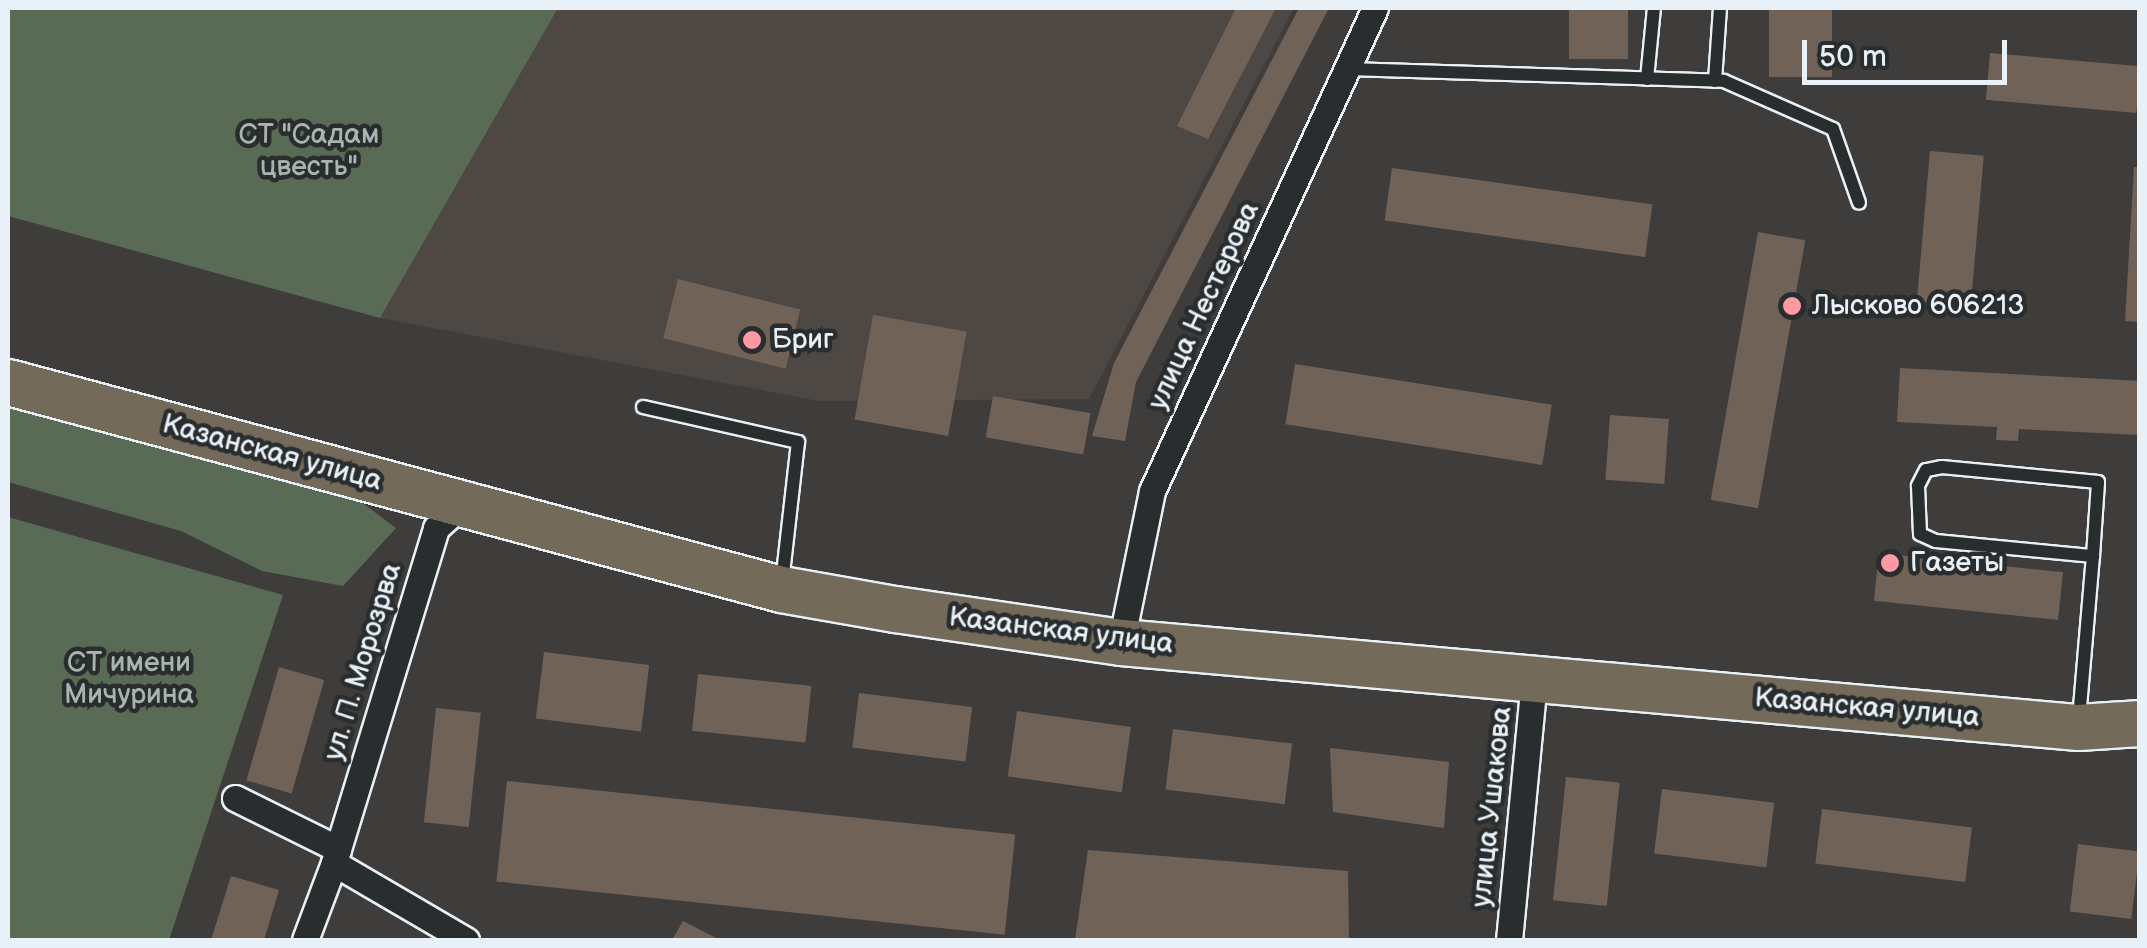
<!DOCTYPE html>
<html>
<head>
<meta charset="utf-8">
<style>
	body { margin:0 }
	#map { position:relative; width:2147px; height:948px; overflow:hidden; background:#3f3d3b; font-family:"Balsamiq Sans",sans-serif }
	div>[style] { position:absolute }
	.built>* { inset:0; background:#4e4844 }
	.green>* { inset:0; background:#596b55 }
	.building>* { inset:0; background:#716258; transform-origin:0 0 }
	.roads { filter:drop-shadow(2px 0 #e8f1f8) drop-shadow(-2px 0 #e8f1f8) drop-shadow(0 2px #e8f1f8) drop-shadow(0 -2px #e8f1f8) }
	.lane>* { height:12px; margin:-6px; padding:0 6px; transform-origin:6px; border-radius:6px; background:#2a2d2e }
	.street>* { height:25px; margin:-12.5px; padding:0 12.5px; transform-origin:12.5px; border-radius:12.5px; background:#2a2d2e }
	.highway>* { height:45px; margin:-22.5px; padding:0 22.5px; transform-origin:22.5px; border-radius:22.5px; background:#746a5a }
	.dots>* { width:28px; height:28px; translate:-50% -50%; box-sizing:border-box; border:5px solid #2a2d2e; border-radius:50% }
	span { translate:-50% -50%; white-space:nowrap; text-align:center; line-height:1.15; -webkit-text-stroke:9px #2a2d2e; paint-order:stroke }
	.park-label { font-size:28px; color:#a8b5af }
	.street-label { font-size:28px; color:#e8f1f8 }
	.poi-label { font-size:28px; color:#e8f1f8 }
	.left { translate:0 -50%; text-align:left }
	.frame { position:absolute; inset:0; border:10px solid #e8f1f8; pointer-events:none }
	.scale { position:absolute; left:1802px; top:40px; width:205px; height:45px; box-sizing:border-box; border:5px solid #e8f1f8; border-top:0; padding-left:12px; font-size:30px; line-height:35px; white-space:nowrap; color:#e8f1f8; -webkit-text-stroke:8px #2a2d2e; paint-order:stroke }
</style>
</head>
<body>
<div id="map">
	<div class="built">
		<i style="clip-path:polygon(558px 8px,1294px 8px,1089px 399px,819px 401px,380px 318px)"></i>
	</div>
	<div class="green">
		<i style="clip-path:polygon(8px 8px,558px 8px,380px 318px,8px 216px)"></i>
		<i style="clip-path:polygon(8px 397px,337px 484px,396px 528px,343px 586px,262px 571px,181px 531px,8px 482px)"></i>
		<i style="clip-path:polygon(8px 517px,283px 595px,169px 940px,8px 940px)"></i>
	</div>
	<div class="building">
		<i style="clip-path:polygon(1236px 8px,1276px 8px,1208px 139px,1177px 126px)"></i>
		<i style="clip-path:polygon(1299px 8px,1329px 8px,1136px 382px,1125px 441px,1092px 436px,1114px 363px)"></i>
		<i style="left:1569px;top:8px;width:59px;height:51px"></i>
		<i style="left:1769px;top:8px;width:63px;height:69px"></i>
		<i style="left:1990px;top:53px;width:151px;height:47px;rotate:5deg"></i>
		<i style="left:1930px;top:151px;width:54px;height:151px;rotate:5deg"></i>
		<i style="clip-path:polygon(2134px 167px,2140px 167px,2140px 322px,2125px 321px)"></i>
		<i style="left:1392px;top:168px;width:263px;height:53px;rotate:8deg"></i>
		<i style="left:1758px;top:232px;width:48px;height:272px;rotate:10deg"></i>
		<i style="left:678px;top:279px;width:126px;height:61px;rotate:14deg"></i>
		<i style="left:873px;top:315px;width:95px;height:106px;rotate:10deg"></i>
		<i style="left:1295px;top:364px;width:260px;height:61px;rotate:9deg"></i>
		<i style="clip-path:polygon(1900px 368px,2140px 381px,2140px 435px,2019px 429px,2018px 441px,1996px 440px,1997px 427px,1897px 422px)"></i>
		<i style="left:993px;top:396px;width:99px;height:42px;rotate:10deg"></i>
		<i style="left:1610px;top:415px;width:59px;height:65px;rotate:4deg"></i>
		<i style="left:1879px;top:553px;width:185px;height:48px;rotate:6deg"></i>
		<i style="left:544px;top:652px;width:106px;height:67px;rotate:7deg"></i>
		<i style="left:279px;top:667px;width:47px;height:118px;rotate:16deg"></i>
		<i style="left:698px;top:674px;width:114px;height:57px;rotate:6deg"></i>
		<i style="left:859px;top:693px;width:114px;height:55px;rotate:7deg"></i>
		<i style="left:436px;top:708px;width:45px;height:115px;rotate:6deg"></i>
		<i style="left:1017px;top:711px;width:115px;height:66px;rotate:8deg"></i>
		<i style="left:1173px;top:729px;width:120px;height:61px;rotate:7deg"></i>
		<i style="clip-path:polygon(1330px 748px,1449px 762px,1444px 828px,1333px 812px)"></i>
		<i style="left:1566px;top:777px;width:54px;height:124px;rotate:6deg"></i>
		<i style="left:507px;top:781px;width:511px;height:101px;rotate:6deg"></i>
		<i style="left:1662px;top:789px;width:113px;height:65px;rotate:7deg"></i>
		<i style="left:1822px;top:809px;width:151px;height:55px;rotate:7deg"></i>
		<i style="left:2078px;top:844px;width:62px;height:68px;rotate:7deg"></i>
		<i style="clip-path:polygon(1088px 850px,1348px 871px,1349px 940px,1075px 940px)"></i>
		<i style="clip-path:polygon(231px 876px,279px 890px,264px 940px,211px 940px)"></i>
		<i style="clip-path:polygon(683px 921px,720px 940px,672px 940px)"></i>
	</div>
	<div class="roads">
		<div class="lane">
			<i style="left:1346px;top:69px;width:378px;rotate:1.8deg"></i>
			<i style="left:1724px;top:81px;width:119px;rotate:23.8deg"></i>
			<i style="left:1833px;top:129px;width:78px;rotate:70.6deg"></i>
			<i style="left:1647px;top:79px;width:71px;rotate:-84.4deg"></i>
			<i style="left:1715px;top:81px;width:73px;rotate:-86.1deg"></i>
			<i style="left:643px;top:407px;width:159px;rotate:12.7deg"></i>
			<i style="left:798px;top:442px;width:141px;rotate:96.5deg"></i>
			<i style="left:2079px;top:719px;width:164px;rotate:-85.1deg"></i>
			<i style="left:2093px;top:556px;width:74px;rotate:-86.1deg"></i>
			<i style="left:2098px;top:482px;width:157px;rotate:-174.5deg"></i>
			<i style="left:1942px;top:467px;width:16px;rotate:169deg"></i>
			<i style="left:1926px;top:470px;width:18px;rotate:117deg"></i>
			<i style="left:1918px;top:486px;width:48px;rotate:87.6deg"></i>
			<i style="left:1920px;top:534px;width:17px;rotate:24deg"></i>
			<i style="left:1936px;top:541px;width:158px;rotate:5.5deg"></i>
		</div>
		<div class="street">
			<i style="left:1121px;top:642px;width:154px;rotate:-78.4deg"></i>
			<i style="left:1152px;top:491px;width:532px;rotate:-65.22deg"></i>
			<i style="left:235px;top:798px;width:115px;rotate:26.3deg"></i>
			<i style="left:338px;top:849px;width:15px;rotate:106deg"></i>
			<i style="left:334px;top:863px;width:153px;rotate:30.3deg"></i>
			<i style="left:338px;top:849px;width:336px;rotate:-73deg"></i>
			<i style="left:436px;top:528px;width:36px;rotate:-42deg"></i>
			<i style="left:305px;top:940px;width:82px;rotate:-69.4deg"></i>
			<i style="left:1509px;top:940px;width:262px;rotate:-84.5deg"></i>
		</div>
		<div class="highway">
			<i style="left:8px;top:382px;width:800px;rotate:14.99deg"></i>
			<i style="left:781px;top:589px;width:116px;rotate:10deg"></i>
			<i style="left:895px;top:609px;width:228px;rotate:8.3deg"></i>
			<i style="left:1121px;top:642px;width:961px;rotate:5.08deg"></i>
			<i style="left:2078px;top:727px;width:62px;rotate:-3.7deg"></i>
		</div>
	</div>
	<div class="dots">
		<i style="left:1792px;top:306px;background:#ff9aa2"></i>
		<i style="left:752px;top:340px;background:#ff9aa2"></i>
		<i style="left:1890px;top:563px;background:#ff9aa2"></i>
	</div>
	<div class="park-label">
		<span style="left:309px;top:151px">СТ "Садам<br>цвесть"</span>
		<span style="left:129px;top:679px">СТ имени<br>Мичурина</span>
	</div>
	<div class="street-label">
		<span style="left:1204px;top:306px;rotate:-65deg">улица Нестерова</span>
		<span style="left:272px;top:453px;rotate:15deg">Казанская улица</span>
		<span style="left:1061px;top:631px;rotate:7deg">Казанская улица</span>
		<span style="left:363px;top:662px;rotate:-73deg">ул. П. Морозрва</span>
		<span style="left:1867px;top:708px;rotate:5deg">Казанская улица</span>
		<span style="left:1492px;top:807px;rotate:-84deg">улица Ушакова</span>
	</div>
	<div class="poi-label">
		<span class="left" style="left:1812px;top:306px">Лысково 606213</span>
		<span class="left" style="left:772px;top:340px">Бриг</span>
		<span class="left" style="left:1910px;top:563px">Газеты</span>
	</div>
	<div class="frame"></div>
	<div class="scale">50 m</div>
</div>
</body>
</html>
